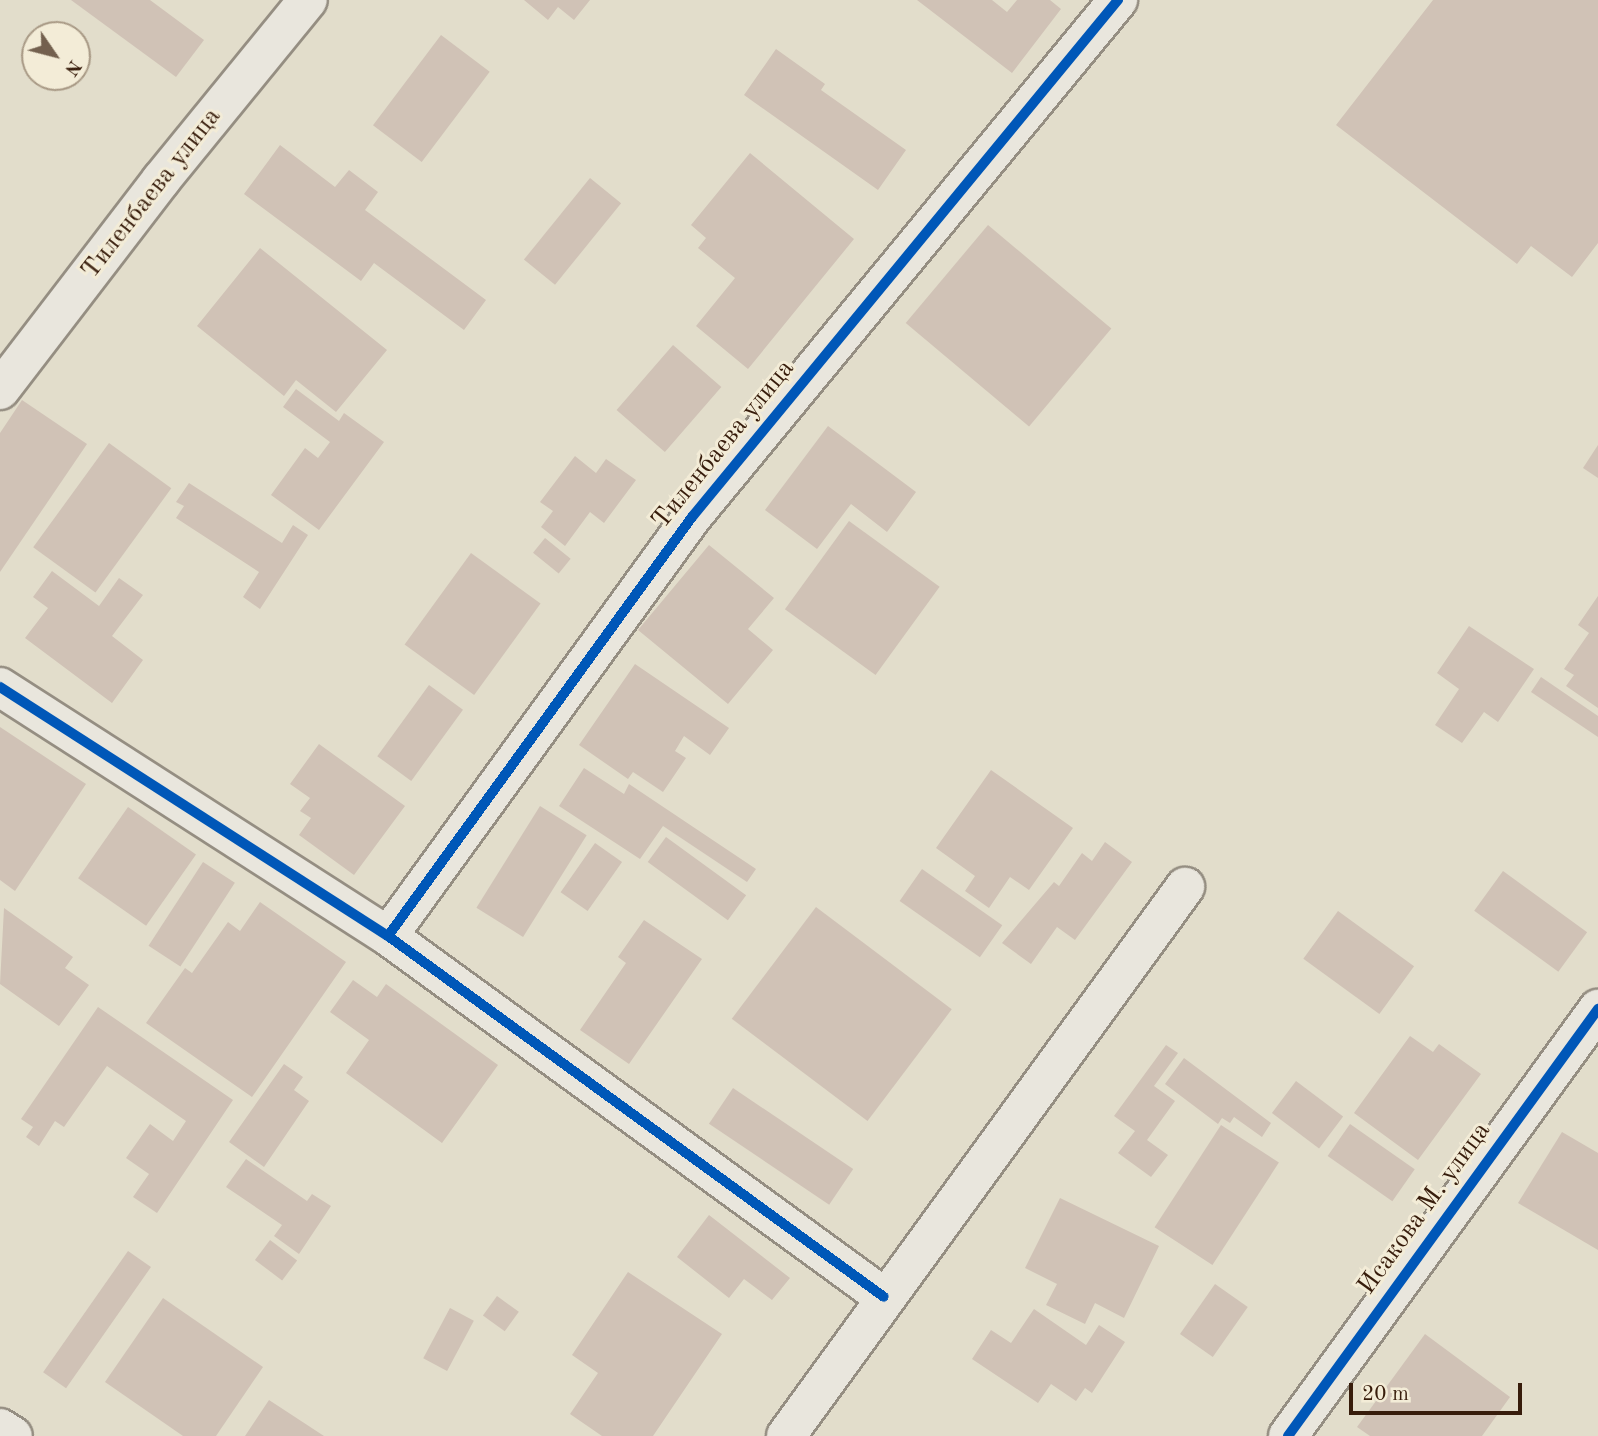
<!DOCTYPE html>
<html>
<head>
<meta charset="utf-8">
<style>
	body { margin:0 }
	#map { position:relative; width:1598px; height:1436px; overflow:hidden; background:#e2ddcb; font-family:"Old Standard TT",serif }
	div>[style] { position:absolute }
	.building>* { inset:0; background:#d0c2b6; transform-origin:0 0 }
	.roads { filter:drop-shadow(2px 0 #958e82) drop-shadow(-2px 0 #958e82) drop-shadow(0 2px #958e82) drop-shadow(0 -2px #958e82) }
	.street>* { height:38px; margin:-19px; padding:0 19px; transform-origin:19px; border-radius:19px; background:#e9e6dd }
	.secondary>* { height:38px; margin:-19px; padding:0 19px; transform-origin:19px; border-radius:19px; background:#e9e6dd }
	.cycleway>* { height:10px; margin:-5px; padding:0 5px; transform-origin:5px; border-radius:5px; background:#0057b8 }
	span { translate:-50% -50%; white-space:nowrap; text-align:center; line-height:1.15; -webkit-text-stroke:6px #f3ecd7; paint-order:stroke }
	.street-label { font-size:26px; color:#371c0b }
	.north { position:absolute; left:21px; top:21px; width:70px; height:70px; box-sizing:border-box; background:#f3ecd7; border:2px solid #a89985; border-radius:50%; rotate:125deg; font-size:19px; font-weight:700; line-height:28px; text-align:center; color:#371c0b }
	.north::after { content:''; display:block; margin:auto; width:24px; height:32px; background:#73604e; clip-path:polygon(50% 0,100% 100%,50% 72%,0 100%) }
	.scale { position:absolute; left:1349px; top:1383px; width:173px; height:32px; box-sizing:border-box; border:4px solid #371c0b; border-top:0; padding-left:9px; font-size:21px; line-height:24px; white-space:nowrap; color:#371c0b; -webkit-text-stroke:5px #f3ecd7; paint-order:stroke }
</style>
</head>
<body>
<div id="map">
	<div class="building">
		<i style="clip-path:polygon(71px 0,150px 0,204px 40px,176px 77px)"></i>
		<i style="clip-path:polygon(524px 0,590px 0,574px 20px,558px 7px,548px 20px)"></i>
		<i style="clip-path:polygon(917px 0,992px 0,1007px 12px,1017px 0,1050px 0,1061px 9px,1012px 73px)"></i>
		<i style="clip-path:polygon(1433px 0,1598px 0,1598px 243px,1572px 277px,1531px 246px,1517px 264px,1336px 125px)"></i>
		<i style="left:441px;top:35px;width:61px;height:113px;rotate:37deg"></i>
		<i style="clip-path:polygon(776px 49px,825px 84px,821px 90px,906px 150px,878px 190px,744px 95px)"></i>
		<i style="clip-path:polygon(280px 145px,335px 187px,349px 170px,378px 192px,365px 210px,486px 300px,464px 330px,374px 263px,361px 281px,244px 194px)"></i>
		<i style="clip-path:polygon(750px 153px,854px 239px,748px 369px,696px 326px,735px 278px,698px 248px,706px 238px,691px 225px)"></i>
		<i style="left:590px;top:178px;width:40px;height:105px;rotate:39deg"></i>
		<i style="left:988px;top:225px;width:161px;height:128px;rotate:40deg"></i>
		<i style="clip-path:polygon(260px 248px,387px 350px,336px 412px,296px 380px,284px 396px,197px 326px)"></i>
		<i style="left:673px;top:345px;width:64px;height:86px;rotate:41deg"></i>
		<i style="clip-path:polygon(296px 389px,339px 421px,344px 413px,384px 442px,319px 530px,271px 495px,305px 448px,318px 458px,330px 442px,283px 407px)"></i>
		<i style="clip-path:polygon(22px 400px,87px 444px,0 572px,0 433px)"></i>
		<i style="clip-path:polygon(828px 426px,916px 492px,887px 532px,851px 504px,817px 549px,765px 510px)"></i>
		<i style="left:109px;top:443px;width:77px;height:129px;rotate:36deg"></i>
		<i style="clip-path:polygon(1598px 445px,1598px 478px,1583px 468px)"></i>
		<i style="clip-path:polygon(575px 456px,596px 473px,606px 459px,636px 480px,604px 523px,590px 512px,565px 546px,541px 527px,553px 511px,540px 502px)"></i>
		<i style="clip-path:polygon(189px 483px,282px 543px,293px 525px,308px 535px,260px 609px,243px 597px,259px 572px,176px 518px,184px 506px,176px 502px)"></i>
		<i style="left:849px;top:521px;width:112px;height:109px;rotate:36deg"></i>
		<i style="left:545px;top:538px;width:33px;height:19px;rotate:39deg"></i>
		<i style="clip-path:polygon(709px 545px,774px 598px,748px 629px,773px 650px,728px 704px,638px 630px)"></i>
		<i style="left:471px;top:553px;width:86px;height:113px;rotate:36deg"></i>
		<i style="clip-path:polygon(52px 571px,99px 606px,119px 578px,143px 595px,112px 636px,143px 660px,112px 703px,25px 638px,48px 608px,33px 597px)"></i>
		<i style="clip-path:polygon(1598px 596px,1598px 708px,1566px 686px,1574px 675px,1564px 669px,1589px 633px,1578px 625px)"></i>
		<i style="clip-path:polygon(1469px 626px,1534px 669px,1498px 722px,1484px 712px,1462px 743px,1435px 725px,1459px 689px,1437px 673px)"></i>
		<i style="clip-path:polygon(635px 664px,729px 728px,710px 755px,684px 736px,675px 751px,686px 758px,663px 792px,633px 772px,628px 779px,579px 745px)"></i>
		<i style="clip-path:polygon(1541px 677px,1598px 716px,1598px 737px,1531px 692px)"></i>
		<i style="left:429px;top:685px;width:42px;height:88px;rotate:36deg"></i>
		<i style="clip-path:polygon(0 727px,86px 784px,15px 891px,0 880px)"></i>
		<i style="clip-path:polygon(319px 744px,405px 806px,354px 875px,299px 835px,311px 818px,300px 811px,310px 798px,290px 784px)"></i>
		<i style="clip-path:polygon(584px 768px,624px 794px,629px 784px,756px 869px,747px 882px,663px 826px,640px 859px,559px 806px)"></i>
		<i style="clip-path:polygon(991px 770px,1073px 828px,1029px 890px,1010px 877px,989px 908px,965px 891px,975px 876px,936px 848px)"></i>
		<i style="left:540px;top:806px;width:55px;height:120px;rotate:32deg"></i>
		<i style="left:128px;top:807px;width:83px;height:87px;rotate:35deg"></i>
		<i style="left:666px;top:837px;width:99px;height:31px;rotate:36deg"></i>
		<i style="clip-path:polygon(1105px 842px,1132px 862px,1075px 940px,1057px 927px,1031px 964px,1002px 943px,1054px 882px,1059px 886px,1082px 853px,1092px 861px)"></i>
		<i style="left:595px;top:843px;width:33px;height:60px;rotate:35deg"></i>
		<i style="left:203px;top:862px;width:38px;height:100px;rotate:33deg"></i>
		<i style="left:922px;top:869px;width:98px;height:39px;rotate:35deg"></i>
		<i style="left:1503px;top:871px;width:104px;height:49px;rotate:36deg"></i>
		<i style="clip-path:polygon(260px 902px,346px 962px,252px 1097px,146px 1023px,185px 968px,192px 973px,228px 922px,240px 931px)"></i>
		<i style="left:816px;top:907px;width:170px;height:140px;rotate:37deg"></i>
		<i style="clip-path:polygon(4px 908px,73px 957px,65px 968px,89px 985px,59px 1026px,0 984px)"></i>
		<i style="left:1338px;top:911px;width:94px;height:59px;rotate:36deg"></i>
		<i style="clip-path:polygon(644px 920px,702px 959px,629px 1064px,580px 1030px,626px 963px,618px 957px)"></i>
		<i style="clip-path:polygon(353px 980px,377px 997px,386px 984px,498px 1065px,442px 1143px,346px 1073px,369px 1040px,330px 1012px)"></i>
		<i style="clip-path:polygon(98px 1007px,233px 1100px,157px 1213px,133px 1197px,149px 1174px,126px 1158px,150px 1124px,173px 1141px,186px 1121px,107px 1066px,64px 1127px,55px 1121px,39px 1146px,26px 1137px,33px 1127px,21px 1119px)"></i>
		<i style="clip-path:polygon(1410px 1036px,1433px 1052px,1439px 1044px,1481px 1074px,1418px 1160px,1354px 1113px)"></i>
		<i style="clip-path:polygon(1166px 1045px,1178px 1053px,1154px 1086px,1175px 1101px,1147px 1140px,1168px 1155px,1151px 1177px,1118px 1153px,1135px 1131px,1114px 1116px)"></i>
		<i style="clip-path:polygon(1184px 1058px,1271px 1123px,1262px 1137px,1234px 1117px,1230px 1123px,1222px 1118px,1218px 1124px,1165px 1084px)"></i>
		<i style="clip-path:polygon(284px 1064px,303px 1077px,294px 1090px,309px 1101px,264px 1167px,229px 1142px)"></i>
		<i style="left:1296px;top:1081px;width:59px;height:40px;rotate:37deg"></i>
		<i style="left:733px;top:1088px;width:145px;height:43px;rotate:34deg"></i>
		<i style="left:1350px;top:1124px;width:79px;height:39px;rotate:35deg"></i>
		<i style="left:1221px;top:1125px;width:69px;height:122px;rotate:33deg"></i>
		<i style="clip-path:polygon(1562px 1132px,1598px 1153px,1598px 1250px,1518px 1203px)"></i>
		<i style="clip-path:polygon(246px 1159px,307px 1201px,312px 1194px,331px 1206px,299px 1254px,274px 1236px,282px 1225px,226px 1187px)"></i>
		<i style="clip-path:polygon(1060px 1198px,1159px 1246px,1124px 1318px,1095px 1303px,1085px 1324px,1046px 1305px,1057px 1284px,1025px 1268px)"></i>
		<i style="clip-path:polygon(709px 1215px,790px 1278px,772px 1300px,744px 1279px,729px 1298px,677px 1257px)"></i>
		<i style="left:270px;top:1240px;width:34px;height:25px;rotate:37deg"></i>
		<i style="left:128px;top:1251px;width:28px;height:148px;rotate:35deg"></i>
		<i style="clip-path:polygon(628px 1272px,722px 1334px,653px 1436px,602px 1436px,570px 1414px,598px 1373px,572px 1355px)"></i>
		<i style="left:1215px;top:1284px;width:40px;height:61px;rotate:35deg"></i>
		<i style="left:497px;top:1296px;width:27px;height:24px;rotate:36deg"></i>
		<i style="clip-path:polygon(163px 1298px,263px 1367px,216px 1436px,183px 1436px,105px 1382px)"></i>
		<i style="left:450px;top:1308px;width:27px;height:57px;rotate:28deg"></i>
		<i style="clip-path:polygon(1034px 1309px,1086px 1345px,1099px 1325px,1125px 1342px,1092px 1393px,1085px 1388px,1076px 1401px,1051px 1384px,1038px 1403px,972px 1359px,991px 1330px,1011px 1343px)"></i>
		<i style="clip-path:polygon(1425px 1334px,1510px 1397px,1482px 1436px,1370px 1436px,1357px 1427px)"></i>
		<i style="clip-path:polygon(269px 1400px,324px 1436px,245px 1436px)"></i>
	</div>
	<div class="roads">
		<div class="street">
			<i style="left:0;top:390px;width:265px;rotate:-52.5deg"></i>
			<i style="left:161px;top:180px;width:232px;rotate:-50.8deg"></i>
			<i style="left:0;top:687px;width:461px;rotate:32.7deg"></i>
			<i style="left:388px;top:936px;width:613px;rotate:36.05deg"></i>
			<i style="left:388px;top:936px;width:518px;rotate:-54.04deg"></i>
			<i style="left:692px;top:517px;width:670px;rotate:-50.51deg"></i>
			<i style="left:786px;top:1436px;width:679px;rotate:-53.99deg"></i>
			<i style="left:1288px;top:1436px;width:528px;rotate:-54.02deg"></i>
		</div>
		<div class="secondary">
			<i style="left:0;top:1428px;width:15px;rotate:32deg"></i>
		</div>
	</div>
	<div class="cycleway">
		<i style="left:0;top:687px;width:461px;rotate:32.7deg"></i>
		<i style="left:388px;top:936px;width:613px;rotate:36.05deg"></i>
		<i style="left:388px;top:936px;width:518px;rotate:-54.04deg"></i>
		<i style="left:692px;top:517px;width:670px;rotate:-50.51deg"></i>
		<i style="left:1288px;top:1436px;width:528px;rotate:-54.02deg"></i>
	</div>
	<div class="street-label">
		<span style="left:152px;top:194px;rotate:-52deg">Тиленбаева улица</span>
		<span style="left:724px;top:445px;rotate:-51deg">Тиленбаева улица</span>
		<span style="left:1425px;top:1209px;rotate:-54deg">Исакова М. улица</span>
	</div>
	<div class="north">N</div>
	<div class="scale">20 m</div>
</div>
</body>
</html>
